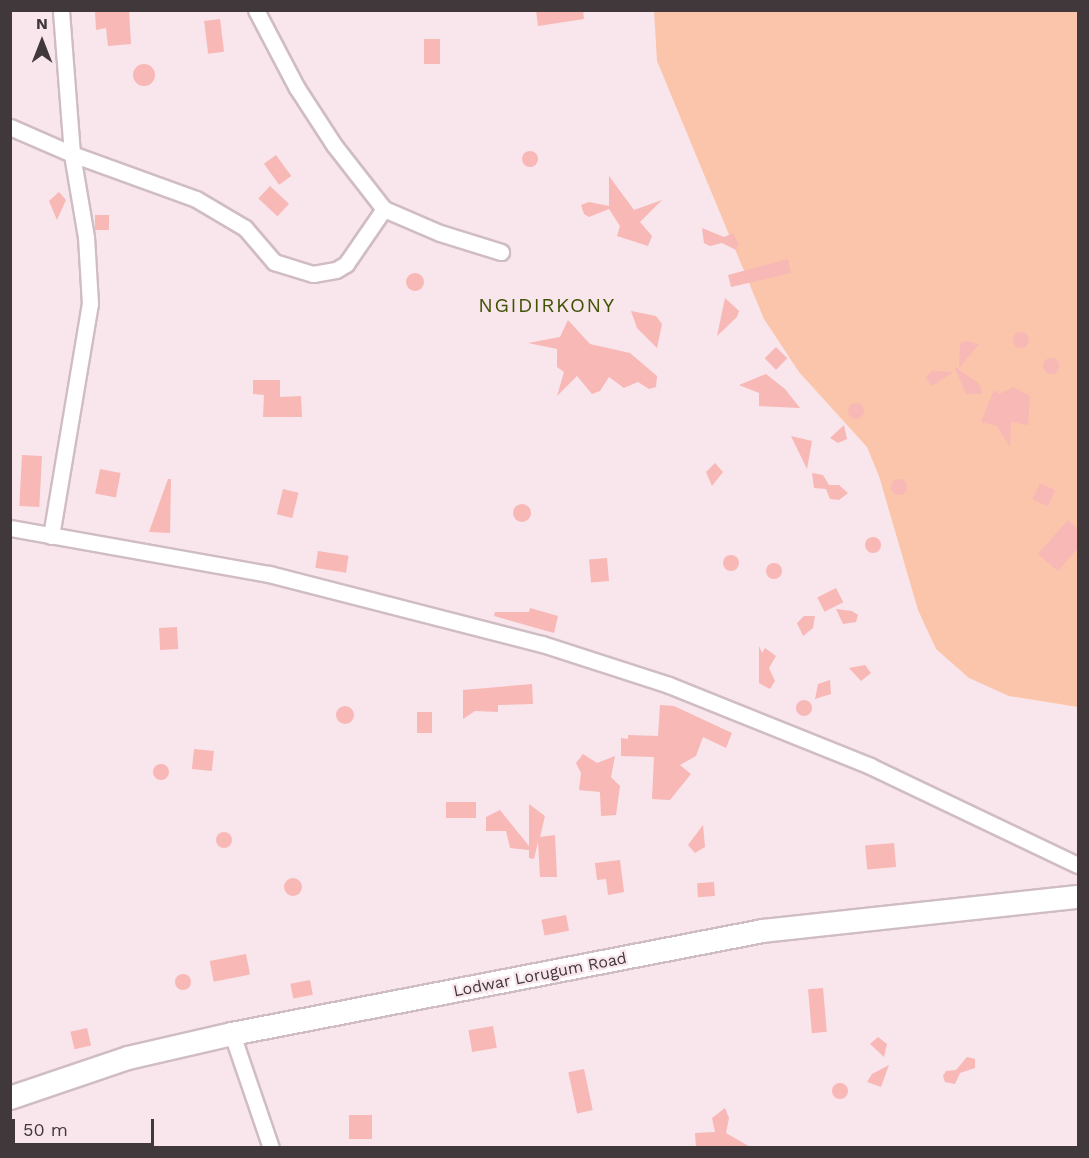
<!DOCTYPE html>
<html>
<head>
<meta charset="utf-8">
<style>
	body { margin:0 }
	#map { position:relative; width:1089px; height:1158px; overflow:hidden; background:#f9e5ec; font-family:"Work Sans",sans-serif }
	div>[style] { position:absolute }
	.green>* { inset:0; background:#fbc5ab }
	.building>* { inset:0; background:#f7b8b6; transform-origin:0 0 }
	.round { border-radius:50% }
	.roads { filter:drop-shadow(2px 0 #d0bdc3) drop-shadow(-2px 0 #d0bdc3) drop-shadow(0 2px #d0bdc3) drop-shadow(0 -2px #d0bdc3) }
	.street>* { height:15px; margin:-7.5px; padding:0 7.5px; transform-origin:7.5px; border-radius:7.5px; background:#fff }
	.secondary>* { height:22px; margin:-11px; padding:0 11px; transform-origin:11px; border-radius:11px; background:#fff }
	span { translate:-50% -50%; white-space:nowrap; text-align:center; line-height:1.15; -webkit-text-stroke:4.5px #f9e5ec; paint-order:stroke }
	.street-label { font-size:16px; color:#40383b }
	.quarter-label { font-size:20px; color:#3f5303; letter-spacing:1.5px }
	.frame { position:absolute; inset:0; border:12px solid #40383b; pointer-events:none }
	.north { position:absolute; left:12px; top:12px; width:60px; height:60px; -webkit-text-stroke:4px #f9e5ec; paint-order:stroke; rotate:0deg; font-size:16px; font-weight:700; line-height:24px; text-align:center; color:#40383b }
	.north::after { content:''; display:block; margin:auto; width:21px; height:27px; background:#40383b; clip-path:polygon(50% 0,100% 100%,50% 72%,0 100%) }
	.scale { position:absolute; left:12px; top:1119px; width:142px; height:27px; box-sizing:border-box; border:3px solid #40383b; border-top:0; padding-left:8px; font-size:18px; line-height:21px; white-space:nowrap; color:#40383b; -webkit-text-stroke:4px #f9e5ec; paint-order:stroke }
</style>
</head>
<body>
<div id="map">
	<div class="green">
		<i style="clip-path:polygon(654px 11px,1078px 11px,1078px 707px,1009px 696px,969px 678px,936px 649px,918px 610px,879px 476px,867px 447px,799px 372px,764px 319px,657px 61px)"></i>
	</div>
	<div class="building">
		<i style="clip-path:polygon(95px 10px,129px 10px,131px 44px,108px 46px,106px 28px,96px 30px)"></i>
		<i style="clip-path:polygon(536px 10px,583px 10px,584px 19px,538px 26px)"></i>
		<i style="left:220px;top:19px;width:33px;height:16px;rotate:83deg"></i>
		<i style="left:424px;top:39px;width:16px;height:25px"></i>
		<i class="round" style="left:133px;top:64px;width:22px;height:22px"></i>
		<i class="round" style="left:522px;top:151px;width:16px;height:16px"></i>
		<i style="left:276px;top:155px;width:26px;height:15px;rotate:54deg"></i>
		<i style="clip-path:polygon(609px 176px,634px 210px,662px 200px,640px 222px,652px 236px,648px 246px,617px 236px,620px 226px,609px 209px,589px 217px,584px 214px,581px 205px,589px 202px,609px 206px)"></i>
		<i style="left:270px;top:186px;width:26px;height:17px;rotate:43deg"></i>
		<i style="clip-path:polygon(59px 192px,66px 200px,57px 220px,49px 201px)"></i>
		<i style="left:95px;top:215px;width:14px;height:15px"></i>
		<i style="clip-path:polygon(702px 228px,724px 237px,733px 233px,739px 244px,736px 250px,722px 243px,710px 246px,704px 243px)"></i>
		<i style="clip-path:polygon(788px 259px,791px 273px,731px 287px,728px 275px)"></i>
		<i class="round" style="left:406px;top:273px;width:18px;height:18px"></i>
		<i style="clip-path:polygon(725px 298px,739px 311px,737px 317px,717px 336px)"></i>
		<i style="clip-path:polygon(631px 311px,656px 316px,662px 324px,657px 348px,637px 328px)"></i>
		<i style="clip-path:polygon(568px 320px,590px 344px,630px 353px,657px 376px,656px 387px,649px 389px,638px 382px,624px 388px,609px 377px,600px 391px,592px 394px,577px 376px,557px 396px,564px 372px,557px 367px,557px 349px,528px 343px,560px 337px)"></i>
		<i class="round" style="left:1013px;top:332px;width:16px;height:16px"></i>
		<i style="clip-path:polygon(966px 341px,979px 344px,959px 368px,960px 344px)"></i>
		<i style="left:776px;top:347px;width:16px;height:16px;rotate:45deg"></i>
		<i class="round" style="left:1043px;top:358px;width:16px;height:16px"></i>
		<i style="clip-path:polygon(954px 366px,978px 383px,983px 394px,966px 394px)"></i>
		<i style="clip-path:polygon(932px 371px,953px 372px,932px 386px,925px 378px)"></i>
		<i style="clip-path:polygon(766px 374px,785px 389px,800px 408px,759px 406px,759px 393px,739px 385px)"></i>
		<i style="clip-path:polygon(253px 380px,280px 380px,280px 397px,301px 396px,302px 417px,263px 417px,264px 395px,253px 394px)"></i>
		<i style="clip-path:polygon(1013px 387px,1030px 396px,1028px 425px,1011px 422px,1010px 448px,997px 426px,981px 422px,994px 390px,999px 394px)"></i>
		<i class="round" style="left:848px;top:403px;width:16px;height:16px"></i>
		<i style="clip-path:polygon(844px 425px,847px 439px,838px 443px,830px 438px)"></i>
		<i style="clip-path:polygon(791px 436px,812px 441px,807px 469px)"></i>
		<i style="left:22px;top:455px;width:20px;height:51px;rotate:3deg"></i>
		<i style="clip-path:polygon(715px 463px,723px 472px,712px 486px,706px 472px)"></i>
		<i style="left:100px;top:469px;width:21px;height:25px;rotate:11deg"></i>
		<i style="clip-path:polygon(812px 473px,823px 475px,829px 485px,839px 485px,848px 493px,839px 500px,830px 499px,826px 489px,814px 488px)"></i>
		<i class="round" style="left:891px;top:479px;width:16px;height:16px"></i>
		<i style="clip-path:polygon(168px 479px,171px 479px,170px 533px,149px 532px)"></i>
		<i style="left:1040px;top:483px;width:17px;height:18px;rotate:25deg"></i>
		<i style="left:283px;top:489px;width:16px;height:26px;rotate:14deg"></i>
		<i class="round" style="left:513px;top:504px;width:18px;height:18px"></i>
		<i style="clip-path:polygon(1068px 520px,1078px 529px,1078px 548px,1058px 571px,1038px 554px)"></i>
		<i class="round" style="left:865px;top:537px;width:16px;height:16px"></i>
		<i style="left:318px;top:551px;width:31px;height:17px;rotate:9deg"></i>
		<i class="round" style="left:723px;top:555px;width:16px;height:16px"></i>
		<i style="left:607px;top:558px;width:23px;height:18px;rotate:85deg"></i>
		<i class="round" style="left:766px;top:563px;width:16px;height:16px"></i>
		<i style="left:836px;top:588px;width:16px;height:21px;rotate:63deg"></i>
		<i style="clip-path:polygon(530px 608px,558px 616px,554px 633px,494px 616px,495px 612px,529px 612px)"></i>
		<i style="clip-path:polygon(836px 609px,852px 611px,858px 615px,856px 622px,843px 624px)"></i>
		<i style="clip-path:polygon(804px 616px,815px 616px,813px 628px,803px 636px,797px 623px)"></i>
		<i style="left:177px;top:627px;width:22px;height:18px;rotate:87deg"></i>
		<i style="clip-path:polygon(759px 646px,762px 653px,765px 648px,776px 656px,769px 668px,775px 681px,770px 689px,759px 683px)"></i>
		<i style="clip-path:polygon(865px 665px,871px 673px,861px 681px,849px 668px)"></i>
		<i style="clip-path:polygon(830px 680px,831px 694px,815px 699px,818px 684px)"></i>
		<i style="clip-path:polygon(532px 684px,533px 704px,498px 705px,498px 712px,475px 711px,463px 719px,463px 690px)"></i>
		<i class="round" style="left:796px;top:700px;width:16px;height:16px"></i>
		<i style="clip-path:polygon(660px 705px,674px 706px,732px 733px,726px 748px,703px 737px,696px 756px,680px 765px,691px 774px,670px 800px,652px 799px,654px 757px,621px 756px,621px 738px,628px 739px,628px 735px,658px 736px)"></i>
		<i class="round" style="left:336px;top:706px;width:18px;height:18px"></i>
		<i style="left:417px;top:712px;width:15px;height:21px"></i>
		<i style="left:194px;top:749px;width:20px;height:20px;rotate:6deg"></i>
		<i style="clip-path:polygon(583px 754px,597px 763px,615px 756px,611px 777px,620px 786px,616px 815px,601px 816px,600px 792px,579px 790px,581px 773px,576px 763px)"></i>
		<i class="round" style="left:153px;top:764px;width:16px;height:16px"></i>
		<i style="left:446px;top:802px;width:30px;height:16px"></i>
		<i style="clip-path:polygon(529px 804px,545px 816px,540px 837px,555px 835px,557px 877px,540px 877px,538px 842px,534px 859px,529px 858px,529px 850px,510px 848px,506px 831px,486px 831px,486px 817px,500px 810px,529px 846px)"></i>
		<i style="clip-path:polygon(703px 825px,705px 847px,695px 853px,688px 845px)"></i>
		<i class="round" style="left:216px;top:832px;width:16px;height:16px"></i>
		<i style="left:894px;top:843px;width:24px;height:29px;rotate:85deg"></i>
		<i style="clip-path:polygon(620px 860px,624px 892px,608px 895px,606px 879px,597px 880px,595px 863px)"></i>
		<i class="round" style="left:284px;top:878px;width:18px;height:18px"></i>
		<i style="left:714px;top:882px;width:14px;height:17px;rotate:86deg"></i>
		<i style="left:566px;top:915px;width:16px;height:25px;rotate:79deg"></i>
		<i style="left:246px;top:954px;width:21px;height:37px;rotate:79deg"></i>
		<i class="round" style="left:175px;top:974px;width:16px;height:16px"></i>
		<i style="left:310px;top:980px;width:15px;height:20px;rotate:79deg"></i>
		<i style="left:823px;top:988px;width:44px;height:15px;rotate:85deg"></i>
		<i style="left:493px;top:1026px;width:22px;height:25px;rotate:80deg"></i>
		<i style="left:87px;top:1028px;width:18px;height:17px;rotate:77deg"></i>
		<i style="clip-path:polygon(878px 1037px,887px 1044px,884px 1057px,870px 1044px)"></i>
		<i style="clip-path:polygon(967px 1057px,975px 1059px,975px 1068px,960px 1073px,955px 1084px,945px 1082px,943px 1076px,946px 1071px,956px 1070px)"></i>
		<i style="clip-path:polygon(889px 1065px,881px 1087px,867px 1082px,872px 1074px)"></i>
		<i style="left:584px;top:1069px;width:42px;height:16px;rotate:78deg"></i>
		<i class="round" style="left:832px;top:1083px;width:16px;height:16px"></i>
		<i style="clip-path:polygon(725px 1108px,729px 1118px,726px 1133px,752px 1148px,696px 1148px,695px 1133px,715px 1132px,712px 1118px)"></i>
		<i style="left:349px;top:1115px;width:23px;height:24px"></i>
	</div>
	<div class="roads">
		<div class="street">
			<i style="left:256px;top:10px;width:88px;rotate:62.3deg"></i>
			<i style="left:297px;top:88px;width:68px;rotate:57deg"></i>
			<i style="left:334px;top:145px;width:81px;rotate:52deg"></i>
			<i style="left:384px;top:209px;width:61px;rotate:23.2deg"></i>
			<i style="left:440px;top:233px;width:64px;rotate:17.3deg"></i>
			<i style="left:10px;top:127px;width:68px;rotate:23.5deg"></i>
			<i style="left:72px;top:154px;width:132px;rotate:19.9deg"></i>
			<i style="left:196px;top:199px;width:57px;rotate:30.6deg"></i>
			<i style="left:245px;top:228px;width:45px;rotate:49.5deg"></i>
			<i style="left:274px;top:262px;width:41px;rotate:17.1deg"></i>
			<i style="left:313px;top:274px;width:23px;rotate:-10deg"></i>
			<i style="left:336px;top:270px;width:12px;rotate:-31deg"></i>
			<i style="left:346px;top:264px;width:67px;rotate:-55.4deg"></i>
			<i style="left:10px;top:528px;width:263px;rotate:10.1deg"></i>
			<i style="left:269px;top:574px;width:282px;rotate:14.4deg"></i>
			<i style="left:542px;top:644px;width:133px;rotate:17.9deg"></i>
			<i style="left:669px;top:685px;width:217px;rotate:21.9deg"></i>
			<i style="left:870px;top:766px;width:230px;rotate:25.5deg"></i>
			<i style="left:51px;top:536px;width:235px;rotate:-80.5deg"></i>
			<i style="left:90px;top:304px;width:67px;rotate:-93.4deg"></i>
			<i style="left:86px;top:237px;width:84px;rotate:-99.6deg"></i>
			<i style="left:72px;top:154px;width:144px;rotate:-94.4deg"></i>
			<i style="left:232px;top:1034px;width:120px;rotate:71.1deg"></i>
		</div>
		<div class="secondary">
			<i style="left:10px;top:1098px;width:125px;rotate:-18.7deg"></i>
			<i style="left:128px;top:1058px;width:107px;rotate:-13deg"></i>
			<i style="left:232px;top:1034px;width:541px;rotate:-10.98deg"></i>
			<i style="left:763px;top:931px;width:317px;rotate:-6.2deg"></i>
		</div>
	</div>
	<div class="street-label">
		<span style="left:540px;top:975px;rotate:-11deg">Lodwar Lorugum Road</span>
	</div>
	<div class="quarter-label">
		<span style="left:547px;top:305px">NGIDIRKONY</span>
	</div>
	<div class="frame"></div>
	<div class="north">N</div>
	<div class="scale">50 m</div>
</div>
</body>
</html>
